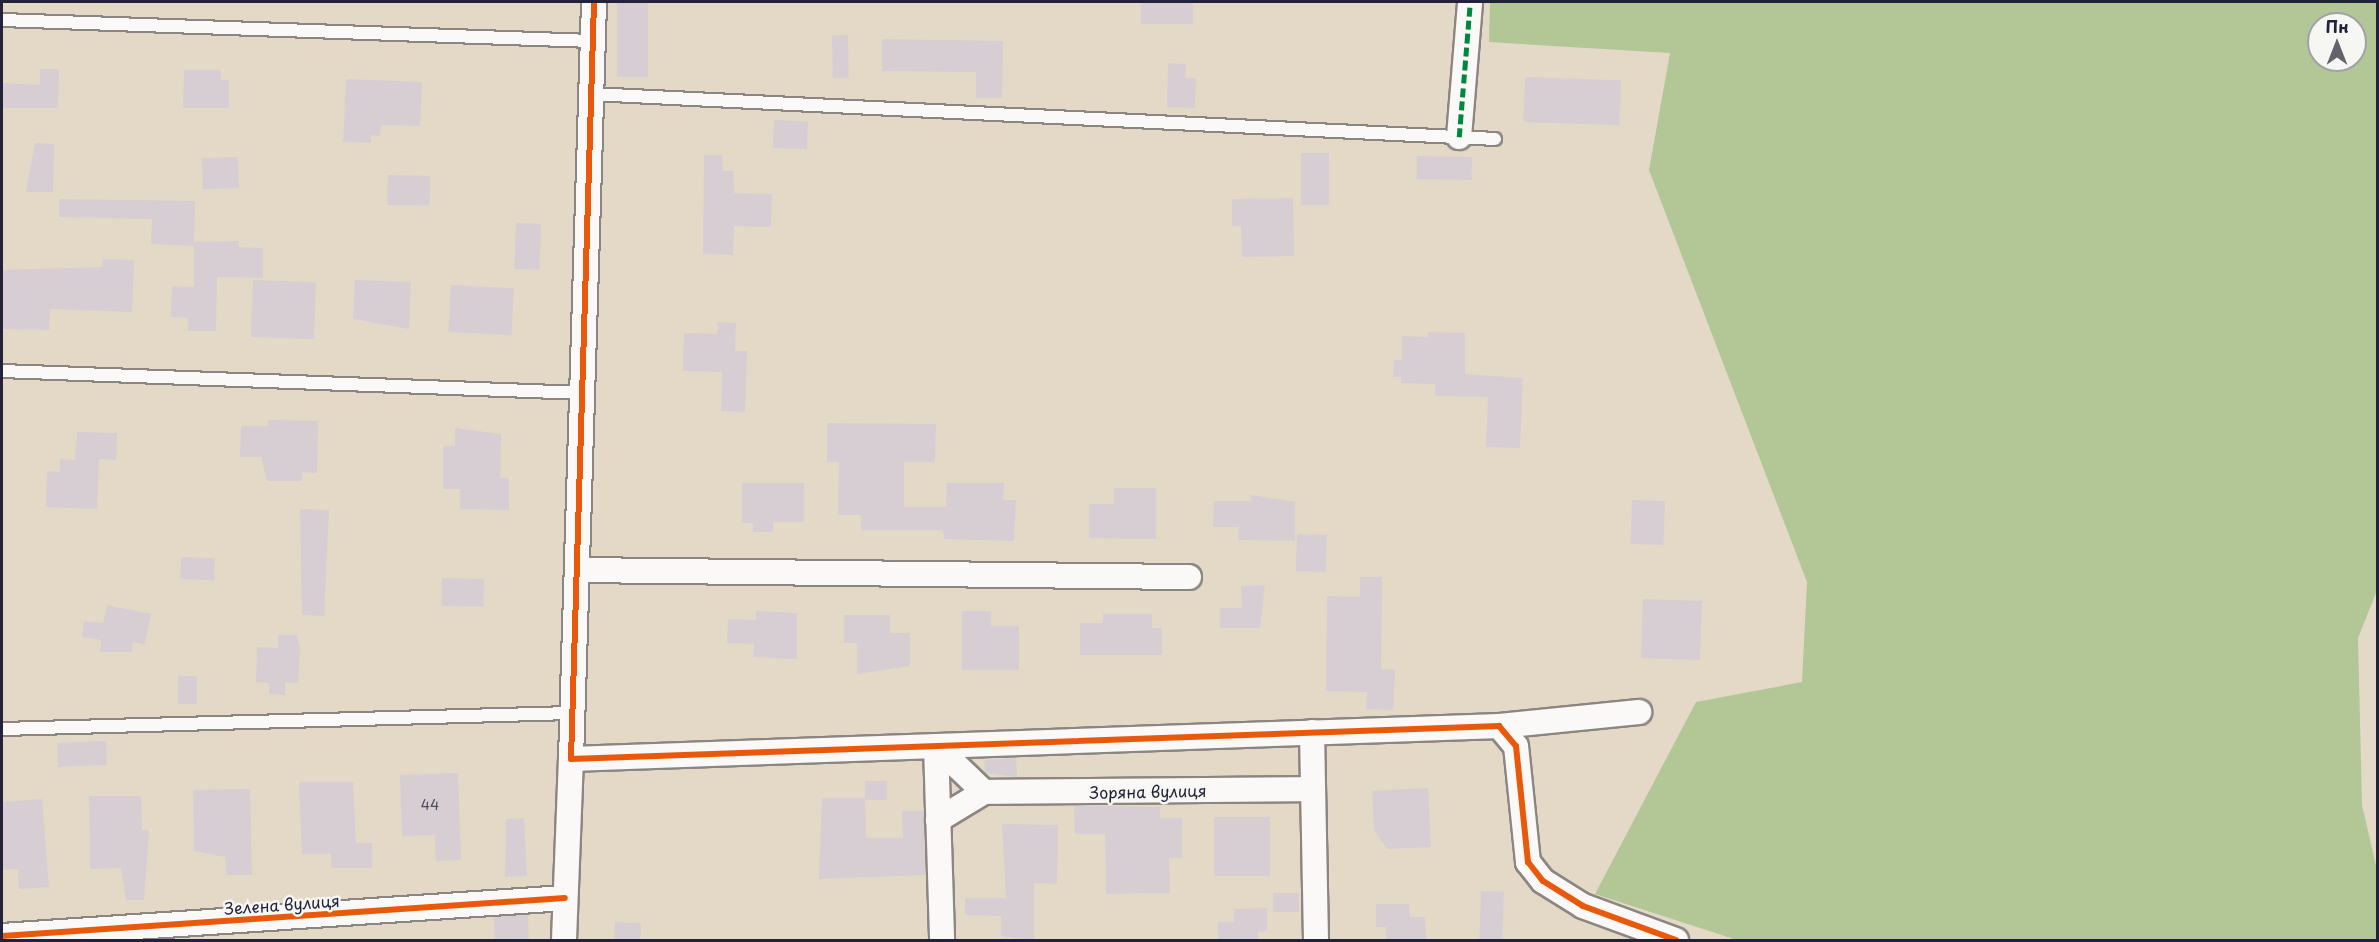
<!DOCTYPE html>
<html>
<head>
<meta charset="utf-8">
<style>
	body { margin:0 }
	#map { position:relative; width:2379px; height:942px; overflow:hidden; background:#e4d9c7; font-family:"Playpen Sans",sans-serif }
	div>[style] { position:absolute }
	.forest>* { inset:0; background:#b2c696 }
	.building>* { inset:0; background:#d6ced2; transform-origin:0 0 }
	.roads { filter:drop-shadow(2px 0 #8c8682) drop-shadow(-2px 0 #8c8682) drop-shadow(0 2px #8c8682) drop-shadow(0 -2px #8c8682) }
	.lane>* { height:12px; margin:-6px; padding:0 6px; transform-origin:6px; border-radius:6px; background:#fbf9f7 }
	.street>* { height:24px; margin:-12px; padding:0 12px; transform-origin:12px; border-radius:12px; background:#fbf9f7 }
	.quiet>* { height:4.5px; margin-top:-2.25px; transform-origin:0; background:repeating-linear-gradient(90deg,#00873e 0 9px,transparent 0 13.5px) }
	.cycleway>* { height:6px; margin:-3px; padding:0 3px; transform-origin:3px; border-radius:3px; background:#e8590c }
	span { translate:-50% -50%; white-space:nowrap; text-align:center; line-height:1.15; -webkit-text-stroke:5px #f6f6f2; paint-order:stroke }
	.number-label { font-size:14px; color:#4f4d61 }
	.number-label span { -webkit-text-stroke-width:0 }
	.street-label { font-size:16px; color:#22223b }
	.frame { position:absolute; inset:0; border:3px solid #22223b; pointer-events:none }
	.north { position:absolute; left:2307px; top:12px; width:60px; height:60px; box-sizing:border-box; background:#f6f6f2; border:2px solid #a1a1a9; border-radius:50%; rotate:0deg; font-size:16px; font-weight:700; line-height:24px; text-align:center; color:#22223b }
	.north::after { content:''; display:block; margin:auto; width:21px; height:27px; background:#66626c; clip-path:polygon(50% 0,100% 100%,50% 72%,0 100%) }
</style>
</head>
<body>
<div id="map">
	<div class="forest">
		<i style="clip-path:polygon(evenodd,1490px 2px,2377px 2px,2378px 588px,2358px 638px,2362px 805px,2377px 870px,2377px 940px,1737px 940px,1595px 894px,1696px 702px,1802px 682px,1807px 582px,1649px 170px,1670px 53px,1489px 42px,1490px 2px,2319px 24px,2355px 24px,2355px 60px,2319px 60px,2319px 24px)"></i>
	</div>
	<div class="building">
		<i style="left:617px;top:2px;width:31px;height:75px"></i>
		<i style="left:1141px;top:2px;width:52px;height:22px"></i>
		<i style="left:848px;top:35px;width:43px;height:16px;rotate:89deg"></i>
		<i style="clip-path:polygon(882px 39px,1003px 41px,1002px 98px,976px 98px,976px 72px,882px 71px)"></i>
		<i style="clip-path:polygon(1168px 63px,1186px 64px,1185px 78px,1196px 78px,1195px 108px,1167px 107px)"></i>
		<i style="clip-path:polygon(40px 69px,59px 69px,58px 108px,2px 108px,2px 83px,40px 85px)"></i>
		<i style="clip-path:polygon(184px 70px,221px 70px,221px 80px,229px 80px,229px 108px,183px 108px)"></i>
		<i style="left:1525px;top:77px;width:96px;height:45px;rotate:2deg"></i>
		<i style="clip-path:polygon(346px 79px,422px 82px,420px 126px,381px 125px,380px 136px,371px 135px,371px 143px,343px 142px)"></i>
		<i style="left:774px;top:120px;width:34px;height:28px;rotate:2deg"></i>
		<i style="clip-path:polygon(35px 143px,54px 144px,53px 192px,26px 192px)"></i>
		<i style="left:1301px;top:153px;width:28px;height:52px"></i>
		<i style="clip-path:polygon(704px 155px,722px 155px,723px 171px,733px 171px,734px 193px,772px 194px,771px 227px,734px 226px,733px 255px,703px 254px)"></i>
		<i style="left:1417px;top:156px;width:55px;height:23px;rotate:1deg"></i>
		<i style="left:238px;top:157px;width:31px;height:36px;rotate:88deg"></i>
		<i style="left:388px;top:175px;width:42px;height:30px;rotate:1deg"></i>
		<i style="clip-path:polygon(1293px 198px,1294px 256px,1242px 257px,1241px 226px,1232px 226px,1232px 199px)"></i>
		<i style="clip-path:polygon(59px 199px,195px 201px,194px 246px,151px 244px,152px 219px,59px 217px)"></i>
		<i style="left:516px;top:223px;width:25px;height:46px;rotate:2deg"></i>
		<i style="clip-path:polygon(239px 241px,239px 247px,263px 248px,263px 278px,217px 277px,216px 331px,188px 331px,188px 318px,171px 317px,172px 286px,194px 287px,194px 242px)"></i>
		<i style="clip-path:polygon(103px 259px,134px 260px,132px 312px,50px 309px,49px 330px,2px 329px,2px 270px,102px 267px)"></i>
		<i style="left:253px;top:280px;width:63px;height:57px;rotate:2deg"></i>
		<i style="clip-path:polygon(355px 280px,411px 282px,409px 329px,353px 319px)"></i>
		<i style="left:451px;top:285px;width:63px;height:47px;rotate:3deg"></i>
		<i style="clip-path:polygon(718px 322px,736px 323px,735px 351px,747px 351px,745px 412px,721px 411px,722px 372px,683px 371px,684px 333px,717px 334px)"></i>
		<i style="clip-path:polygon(1428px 332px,1465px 333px,1465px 374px,1523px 378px,1520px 448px,1486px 447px,1488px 397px,1435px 396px,1435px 384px,1401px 383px,1401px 377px,1393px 377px,1394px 360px,1402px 360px,1402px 336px,1428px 337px)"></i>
		<i style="clip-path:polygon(268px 420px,318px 421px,317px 473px,302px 472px,302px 481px,267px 481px,261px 457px,240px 457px,241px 426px,268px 426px)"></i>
		<i style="clip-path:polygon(827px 423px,936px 424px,935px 462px,904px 462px,904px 507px,946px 507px,947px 483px,1004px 483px,1003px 500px,1016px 500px,1014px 541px,944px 539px,943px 530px,861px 530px,861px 515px,838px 515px,839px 462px,827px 462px)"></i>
		<i style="clip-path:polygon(455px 428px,501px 434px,500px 478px,509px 478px,509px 510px,460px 509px,460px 489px,443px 489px,443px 446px,455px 446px)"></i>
		<i style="clip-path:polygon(77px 432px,117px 433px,116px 460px,99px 459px,97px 509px,46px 507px,47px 471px,60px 472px,60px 459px,75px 460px)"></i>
		<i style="clip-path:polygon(742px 483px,804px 483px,804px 522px,773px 522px,773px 532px,753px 532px,753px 523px,742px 523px)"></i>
		<i style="clip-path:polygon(1114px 488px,1156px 488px,1156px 539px,1089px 538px,1089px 504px,1114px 504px)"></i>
		<i style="clip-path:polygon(1251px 495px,1295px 502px,1295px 541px,1238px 540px,1239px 527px,1213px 527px,1214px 501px,1251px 501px)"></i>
		<i style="left:1632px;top:500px;width:33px;height:44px;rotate:2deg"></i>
		<i style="clip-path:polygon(300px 509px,329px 510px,324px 616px,302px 615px)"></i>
		<i style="left:1297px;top:534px;width:30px;height:37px;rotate:2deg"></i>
		<i style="left:181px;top:557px;width:34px;height:22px;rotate:2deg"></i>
		<i style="clip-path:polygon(1360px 577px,1382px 577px,1381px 669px,1395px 670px,1393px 710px,1366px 709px,1367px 692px,1326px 691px,1327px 596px,1360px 597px)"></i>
		<i style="left:442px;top:578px;width:42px;height:28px;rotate:1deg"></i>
		<i style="clip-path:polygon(1265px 585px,1260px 628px,1220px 628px,1220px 608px,1242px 608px,1241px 586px)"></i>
		<i style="left:1643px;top:599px;width:59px;height:59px;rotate:2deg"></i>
		<i style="clip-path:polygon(107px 605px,151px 614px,145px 644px,133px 642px,132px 652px,100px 652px,101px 640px,82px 637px,84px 621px,103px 623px)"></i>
		<i style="clip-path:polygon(756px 611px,797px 613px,797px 659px,753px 657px,754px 644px,727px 643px,728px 619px,756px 620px)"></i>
		<i style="clip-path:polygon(962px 611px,991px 611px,991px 626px,1019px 626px,1019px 670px,962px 670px)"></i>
		<i style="clip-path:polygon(1103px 614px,1152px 614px,1152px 628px,1162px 628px,1162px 655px,1080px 655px,1080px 623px,1103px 623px)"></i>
		<i style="clip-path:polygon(844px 615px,890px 615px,890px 633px,910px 633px,910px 666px,857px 674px,857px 643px,844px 643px)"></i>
		<i style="clip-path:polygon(278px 635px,297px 635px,300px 649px,298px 683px,285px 682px,285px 695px,269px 694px,269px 683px,256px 682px,257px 647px,278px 648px)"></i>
		<i style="left:178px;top:676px;width:19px;height:28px"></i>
		<i style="left:106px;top:741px;width:24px;height:49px;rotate:88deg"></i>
		<i style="clip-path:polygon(1016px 758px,1017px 777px,985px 773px,984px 760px)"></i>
		<i style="clip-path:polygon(458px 773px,461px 860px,436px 861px,435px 835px,402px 836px,400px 775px)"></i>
		<i style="left:865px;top:781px;width:22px;height:19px"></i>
		<i style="clip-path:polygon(299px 782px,353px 782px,356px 843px,372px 843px,372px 868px,331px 868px,331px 854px,302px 854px)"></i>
		<i style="clip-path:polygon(1428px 788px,1431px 847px,1387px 849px,1374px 830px,1372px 791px)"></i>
		<i style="clip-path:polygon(250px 789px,252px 875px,226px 875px,225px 857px,194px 851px,193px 790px)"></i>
		<i style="clip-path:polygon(89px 796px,141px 796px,142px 830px,149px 830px,144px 900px,126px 900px,121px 868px,90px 869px)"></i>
		<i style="clip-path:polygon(822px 798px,865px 798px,866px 838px,903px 838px,902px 811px,924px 811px,926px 875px,819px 879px)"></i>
		<i style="clip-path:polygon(42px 799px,49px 887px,19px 889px,18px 869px,2px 870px,2px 802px)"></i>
		<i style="clip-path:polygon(1074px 805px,1160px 807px,1160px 818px,1182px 818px,1182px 858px,1169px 858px,1170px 893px,1106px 894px,1105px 834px,1075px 834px)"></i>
		<i style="left:1214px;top:817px;width:56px;height:59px"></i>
		<i style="clip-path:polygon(524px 818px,527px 876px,505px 877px,506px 819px)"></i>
		<i style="clip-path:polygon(1002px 824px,1058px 825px,1057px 884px,1034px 883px,1034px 940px,1001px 936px,1001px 916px,965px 915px,965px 898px,1006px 898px)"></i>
		<i style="left:1481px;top:891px;width:23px;height:49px;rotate:2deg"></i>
		<i style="left:1273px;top:893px;width:26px;height:19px"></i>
		<i style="clip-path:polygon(1376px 904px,1409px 904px,1410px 917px,1425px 917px,1426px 940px,1386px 940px,1386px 927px,1376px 927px)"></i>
		<i style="clip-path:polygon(1267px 908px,1267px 931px,1258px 932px,1258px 940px,1218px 940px,1218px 922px,1234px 922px,1234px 909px)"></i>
		<i style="left:528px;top:915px;width:25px;height:34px;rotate:88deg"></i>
		<i style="left:615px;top:922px;width:26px;height:18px;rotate:2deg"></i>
	</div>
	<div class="roads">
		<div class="lane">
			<i style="left:2px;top:20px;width:591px;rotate:2.04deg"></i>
			<i style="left:592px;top:94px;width:904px;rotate:2.85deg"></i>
			<i style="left:2px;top:371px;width:580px;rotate:2.17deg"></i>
			<i style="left:2px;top:729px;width:571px;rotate:-1.61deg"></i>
		</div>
		<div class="street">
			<i style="left:594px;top:2px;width:757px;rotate:91.74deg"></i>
			<i style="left:571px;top:759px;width:929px;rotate:-2.04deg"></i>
			<i style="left:1499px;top:726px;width:26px;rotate:50deg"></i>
			<i style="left:1516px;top:746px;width:117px;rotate:84.1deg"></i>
			<i style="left:1528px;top:862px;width:24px;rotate:52deg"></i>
			<i style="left:1543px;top:881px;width:47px;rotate:32deg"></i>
			<i style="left:1583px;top:906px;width:99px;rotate:20.1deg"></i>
			<i style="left:1459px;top:137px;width:135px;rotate:-85.3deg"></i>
			<i style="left:577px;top:570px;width:612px;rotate:0.66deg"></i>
			<i style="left:1499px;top:726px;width:141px;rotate:-5.7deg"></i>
			<i style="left:1312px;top:732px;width:208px;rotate:88.9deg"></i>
			<i style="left:936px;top:746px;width:194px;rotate:88.2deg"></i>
			<i style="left:936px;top:746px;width:66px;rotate:43.8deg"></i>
			<i style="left:984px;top:792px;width:54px;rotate:148.7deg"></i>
			<i style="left:984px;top:792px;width:328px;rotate:-0.5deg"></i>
			<i style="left:2px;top:936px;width:564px;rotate:-3.86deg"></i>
			<i style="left:564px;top:940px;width:181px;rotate:-87.8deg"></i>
		</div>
	</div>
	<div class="quiet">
		<i style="left:1459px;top:137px;width:135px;rotate:-85.3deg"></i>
	</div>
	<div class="cycleway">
		<i style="left:594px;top:2px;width:757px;rotate:91.74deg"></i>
		<i style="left:571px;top:759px;width:929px;rotate:-2.04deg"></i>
		<i style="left:1499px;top:726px;width:26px;rotate:50deg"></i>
		<i style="left:1516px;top:746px;width:117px;rotate:84.1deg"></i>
		<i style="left:1528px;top:862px;width:24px;rotate:52deg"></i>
		<i style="left:1543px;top:881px;width:47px;rotate:32deg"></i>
		<i style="left:1583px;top:906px;width:99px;rotate:20.1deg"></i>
		<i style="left:2px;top:936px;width:564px;rotate:-3.86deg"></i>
	</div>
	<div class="number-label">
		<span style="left:430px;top:805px">44</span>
	</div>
	<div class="street-label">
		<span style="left:1148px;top:791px;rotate:-1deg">Зоряна вулиця</span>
		<span style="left:282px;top:904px;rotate:-4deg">Зелена вулиця</span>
	</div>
	<div class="frame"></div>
	<div class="north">Пн</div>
</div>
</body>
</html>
